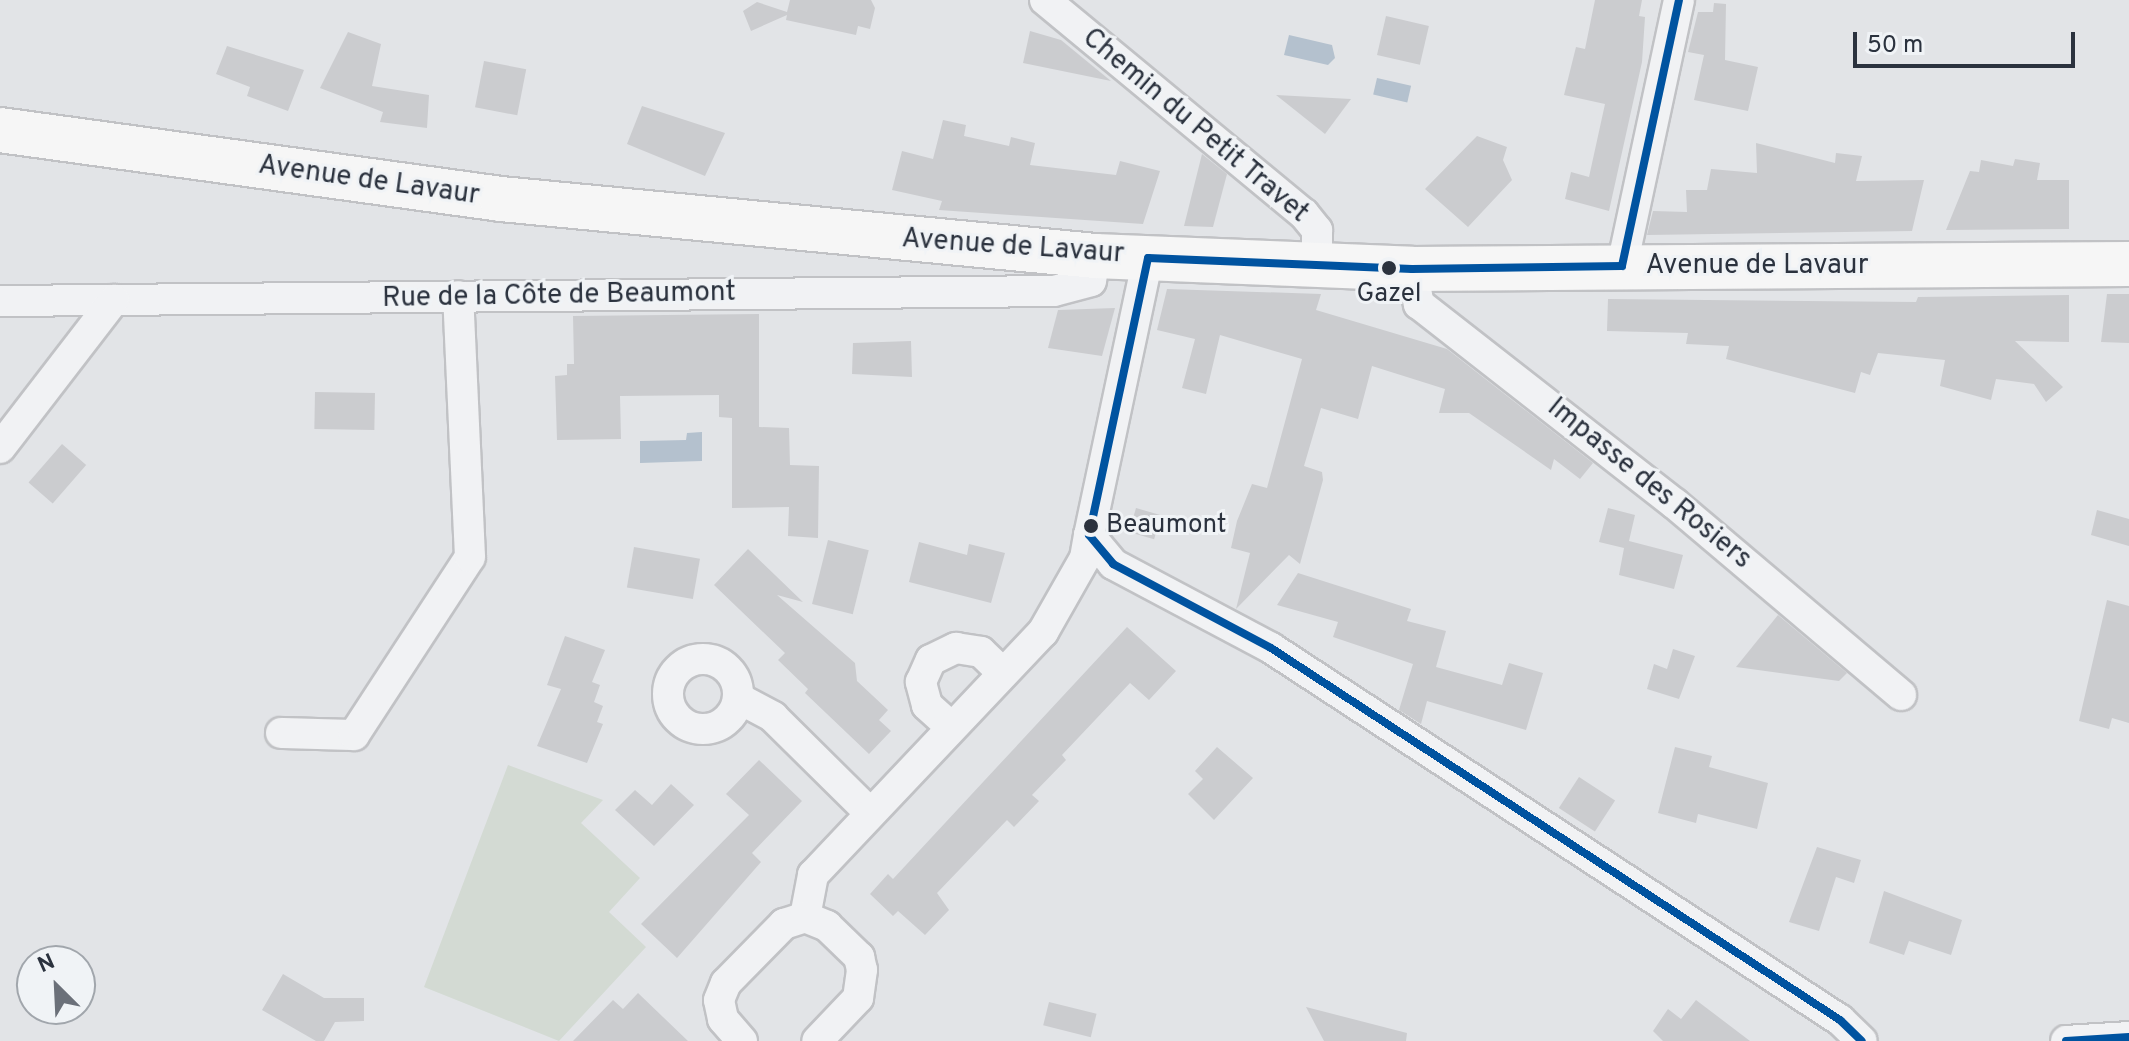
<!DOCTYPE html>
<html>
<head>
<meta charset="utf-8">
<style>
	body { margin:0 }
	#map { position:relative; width:2129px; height:1041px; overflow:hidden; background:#e2e4e7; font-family:Overpass,sans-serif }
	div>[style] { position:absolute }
	.green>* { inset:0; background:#d3dad3 }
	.water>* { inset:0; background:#b4c1ce; transform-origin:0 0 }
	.building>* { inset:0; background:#cbcccf; transform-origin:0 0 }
	.roads { filter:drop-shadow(2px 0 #c1c2c5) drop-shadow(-2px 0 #c1c2c5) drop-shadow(0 2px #c1c2c5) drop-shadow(0 -2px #c1c2c5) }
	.street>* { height:30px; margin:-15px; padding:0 15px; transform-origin:15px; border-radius:15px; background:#f1f2f4 }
	.street>.ring { margin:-15px; padding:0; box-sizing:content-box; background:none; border:30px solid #f1f2f4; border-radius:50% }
	.primary>* { height:44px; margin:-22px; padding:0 22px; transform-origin:22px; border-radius:22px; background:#f6f6f6 }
	.bus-1>* { height:8px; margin:-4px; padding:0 4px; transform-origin:4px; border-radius:4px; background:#0053a0 }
	.dots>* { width:22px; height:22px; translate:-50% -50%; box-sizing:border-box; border:4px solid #f0f3f6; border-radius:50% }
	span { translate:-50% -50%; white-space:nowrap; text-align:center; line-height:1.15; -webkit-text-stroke:6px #f0f3f6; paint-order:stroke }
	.bus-label { font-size:26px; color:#2b323e }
	.left { translate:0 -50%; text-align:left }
	.street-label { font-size:28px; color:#2b323e }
	.north { position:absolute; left:16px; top:945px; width:80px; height:80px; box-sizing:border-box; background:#f0f3f6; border:2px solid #a1a6ac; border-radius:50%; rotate:336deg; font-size:22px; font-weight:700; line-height:32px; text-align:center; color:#2b323e }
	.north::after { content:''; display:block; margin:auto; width:28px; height:36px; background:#6b7079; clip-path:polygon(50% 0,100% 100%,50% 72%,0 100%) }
	.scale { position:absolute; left:1853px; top:32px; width:222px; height:36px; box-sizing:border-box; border:4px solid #2b323e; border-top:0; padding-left:10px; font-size:24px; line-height:28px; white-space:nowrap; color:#2b323e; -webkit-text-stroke:6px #f0f3f6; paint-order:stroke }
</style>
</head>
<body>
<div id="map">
	<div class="green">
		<i style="clip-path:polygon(508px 765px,603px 800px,581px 823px,640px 878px,609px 912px,646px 947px,559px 1041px,424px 987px)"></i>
	</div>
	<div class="water">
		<i style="clip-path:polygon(1289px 35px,1332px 45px,1335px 58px,1328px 65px,1284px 55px)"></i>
		<i style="left:1377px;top:78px;width:35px;height:17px;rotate:13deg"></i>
		<i style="clip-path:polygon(702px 432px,702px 461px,640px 463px,640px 441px,686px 440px,687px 433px)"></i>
	</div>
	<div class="building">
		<i style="clip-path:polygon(790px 0,871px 0,875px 8px,870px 29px,858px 26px,856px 35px,786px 20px,787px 15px,751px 31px,743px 11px,757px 2px,787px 12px)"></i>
		<i style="clip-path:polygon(1595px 0,1642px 0,1639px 16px,1645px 17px,1642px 62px,1609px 211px,1565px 199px,1571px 172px,1589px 177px,1605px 104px,1564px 95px,1576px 47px,1585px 49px)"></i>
		<i style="clip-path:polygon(1714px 3px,1726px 4px,1725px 60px,1758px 67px,1748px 111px,1694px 100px,1704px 55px,1688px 52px,1698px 12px,1713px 12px)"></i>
		<i style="left:1386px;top:16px;width:44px;height:40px;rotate:13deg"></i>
		<i style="clip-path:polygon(1030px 31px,1061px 40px,1111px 81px,1023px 63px)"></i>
		<i style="clip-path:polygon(348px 32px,381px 44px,372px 86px,429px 95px,427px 128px,380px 122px,383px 112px,320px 88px)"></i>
		<i style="clip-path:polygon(227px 46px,304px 70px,288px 111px,247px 96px,250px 87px,216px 74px)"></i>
		<i style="left:484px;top:61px;width:43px;height:47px;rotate:11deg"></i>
		<i style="clip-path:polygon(1276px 95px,1351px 99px,1325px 134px)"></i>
		<i style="clip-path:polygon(642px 106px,725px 133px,705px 176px,627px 144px)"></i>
		<i style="clip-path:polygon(943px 120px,966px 125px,964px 136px,1009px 146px,1011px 137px,1035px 143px,1030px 165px,1116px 175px,1120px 161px,1160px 171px,1143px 224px,939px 210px,942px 201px,892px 190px,902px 151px,933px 159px)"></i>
		<i style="clip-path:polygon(1477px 136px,1507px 147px,1503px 160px,1512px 180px,1468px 227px,1425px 189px)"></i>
		<i style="clip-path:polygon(1756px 143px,1835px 163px,1836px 153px,1862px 156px,1856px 181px,1924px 180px,1912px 231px,1647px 235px,1653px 211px,1687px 212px,1686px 190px,1707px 190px,1711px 169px,1757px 173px)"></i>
		<i style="clip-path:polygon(1202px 154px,1227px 174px,1213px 227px,1184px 226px)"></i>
		<i style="clip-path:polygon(2015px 159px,2040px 163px,2037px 180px,2069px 180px,2069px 229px,1946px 230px,1970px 171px,1979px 172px,1981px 160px,2013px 166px)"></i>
		<i style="clip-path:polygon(1167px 289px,1321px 294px,1316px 310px,1447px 349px,1593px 463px,1580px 479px,1554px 459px,1551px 470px,1469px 413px,1439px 413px,1445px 389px,1372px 366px,1358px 419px,1321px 408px,1304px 466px,1322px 472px,1323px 480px,1300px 564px,1289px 555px,1236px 609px,1250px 553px,1231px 548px,1237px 521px,1252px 484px,1267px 488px,1302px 359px,1220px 335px,1206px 394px,1182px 388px,1195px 339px,1157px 330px)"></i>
		<i style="clip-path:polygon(2107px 294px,2129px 294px,2129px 343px,2101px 342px)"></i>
		<i style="clip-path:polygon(2069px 295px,2069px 342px,2015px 341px,2063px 387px,2046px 402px,2034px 384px,1996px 379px,1991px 400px,1940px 386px,1945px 360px,1878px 353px,1870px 375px,1861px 372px,1855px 393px,1726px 359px,1729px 346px,1686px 344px,1688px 333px,1607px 331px,1608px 299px,1916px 302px,1918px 297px)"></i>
		<i style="clip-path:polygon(1115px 308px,1102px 356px,1048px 348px,1058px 310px)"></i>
		<i style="clip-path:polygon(759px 314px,759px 427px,789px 428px,790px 465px,819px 466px,818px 538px,788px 536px,789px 507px,732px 508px,732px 418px,719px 417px,719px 395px,620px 396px,621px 439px,557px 440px,555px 376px,567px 375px,567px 364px,574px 364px,573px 316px)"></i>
		<i style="clip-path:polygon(911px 341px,912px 377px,852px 374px,853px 343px)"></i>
		<i style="left:315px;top:392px;width:60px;height:37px;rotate:1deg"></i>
		<i style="left:62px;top:444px;width:32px;height:51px;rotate:41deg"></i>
		<i style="left:1136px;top:508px;width:26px;height:25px;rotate:16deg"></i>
		<i style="clip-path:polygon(1608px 508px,1635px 515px,1629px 541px,1683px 555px,1674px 589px,1619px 575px,1624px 548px,1599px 542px)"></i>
		<i style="clip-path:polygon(2097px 510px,2129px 519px,2129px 546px,2091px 535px)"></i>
		<i style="left:828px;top:540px;width:42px;height:66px;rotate:14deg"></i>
		<i style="clip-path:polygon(919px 542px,967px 555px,969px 544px,1005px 553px,991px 603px,909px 582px)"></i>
		<i style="left:634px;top:547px;width:67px;height:41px;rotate:10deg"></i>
		<i style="clip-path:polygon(748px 549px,803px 602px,777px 595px,855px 663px,857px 681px,888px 710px,879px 720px,891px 731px,869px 754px,805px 693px,808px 689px,778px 660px,785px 653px,714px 585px)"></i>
		<i style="clip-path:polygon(1298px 573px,1411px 609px,1407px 621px,1446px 631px,1436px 667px,1502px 685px,1509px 663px,1543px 673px,1526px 730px,1427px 701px,1421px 724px,1399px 710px,1413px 664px,1333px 637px,1338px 622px,1277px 605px)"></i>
		<i style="clip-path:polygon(2107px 600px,2129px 606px,2129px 723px,2112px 718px,2109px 729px,2079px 721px)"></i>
		<i style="clip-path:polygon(1778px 615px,1847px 673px,1839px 681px,1736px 667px)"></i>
		<i style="clip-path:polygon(1127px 627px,1176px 671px,1149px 700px,1130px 683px,1062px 755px,1066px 760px,1032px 795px,1039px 801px,1014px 827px,1007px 820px,937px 893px,949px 910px,925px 935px,898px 911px,893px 916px,870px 894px,888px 874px,893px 879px)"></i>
		<i style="clip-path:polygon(565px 636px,605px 650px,592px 682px,600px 685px,594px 702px,603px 706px,597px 722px,603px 724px,587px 763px,537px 746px,561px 689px,547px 685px)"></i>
		<i style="clip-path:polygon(1673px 649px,1695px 656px,1679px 699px,1647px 689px,1654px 664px,1667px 669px)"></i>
		<i style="clip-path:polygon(1217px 747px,1253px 778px,1214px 820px,1188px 794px,1203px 779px,1195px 771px)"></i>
		<i style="clip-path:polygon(1675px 747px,1712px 756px,1709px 767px,1768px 783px,1757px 829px,1698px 814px,1696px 823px,1658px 813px)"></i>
		<i style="clip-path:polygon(759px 760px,802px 801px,752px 853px,761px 862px,677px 958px,641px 924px,749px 815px,726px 794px)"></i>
		<i style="left:1579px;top:777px;width:43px;height:37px;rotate:33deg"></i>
		<i style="clip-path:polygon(671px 784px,694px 805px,654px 846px,615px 810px,635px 790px,652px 805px)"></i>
		<i style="clip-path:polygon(1817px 847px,1861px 860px,1854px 883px,1836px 877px,1819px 931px,1789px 922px)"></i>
		<i style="clip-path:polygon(1884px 891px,1962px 920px,1951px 955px,1909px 941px,1904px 955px,1869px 943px)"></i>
		<i style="clip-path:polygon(283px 974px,324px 998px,364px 998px,364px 1021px,335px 1022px,324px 1041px,316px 1041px,262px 1010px)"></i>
		<i style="clip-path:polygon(638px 993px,688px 1041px,573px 1041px,613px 1000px,623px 1009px)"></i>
		<i style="clip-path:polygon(1696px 1000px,1750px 1041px,1663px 1041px,1653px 1031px,1668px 1009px,1681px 1019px)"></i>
		<i style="left:1049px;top:1002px;width:49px;height:24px;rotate:14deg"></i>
		<i style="clip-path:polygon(1306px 1007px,1407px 1033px,1406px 1041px,1324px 1041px)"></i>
	</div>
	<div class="roads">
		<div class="street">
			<i style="left:1045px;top:0;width:336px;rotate:39.6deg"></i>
			<i style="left:1304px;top:214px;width:21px;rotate:51deg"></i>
			<i style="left:1317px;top:230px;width:36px;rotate:90deg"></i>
			<i style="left:1148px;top:258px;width:283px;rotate:102deg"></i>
			<i style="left:1089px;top:535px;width:38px;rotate:50deg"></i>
			<i style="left:1113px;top:564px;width:179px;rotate:28deg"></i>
			<i style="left:1271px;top:648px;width:680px;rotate:33.18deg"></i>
			<i style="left:1840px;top:1020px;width:30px;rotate:44deg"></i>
			<i style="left:1622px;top:266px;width:272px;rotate:-77.9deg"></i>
			<i style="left:1412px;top:269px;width:36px;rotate:79deg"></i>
			<i style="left:1419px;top:304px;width:325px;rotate:38deg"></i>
			<i style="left:1675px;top:504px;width:296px;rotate:40.2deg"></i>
			<i style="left:0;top:301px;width:1054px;rotate:-0.54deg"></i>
			<i style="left:1054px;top:291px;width:38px;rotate:-15deg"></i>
			<i style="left:1091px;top:281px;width:25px;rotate:-81deg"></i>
			<i style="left:0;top:448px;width:187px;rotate:-52.4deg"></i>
			<i class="ring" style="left:668px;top:659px;width:40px;height:40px"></i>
			<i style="left:738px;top:698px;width:40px;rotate:28deg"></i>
			<i style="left:773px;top:717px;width:135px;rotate:44.7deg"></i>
			<i style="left:950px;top:726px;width:31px;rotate:-138deg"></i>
			<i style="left:927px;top:705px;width:24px;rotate:-105deg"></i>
			<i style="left:921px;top:682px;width:24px;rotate:-66deg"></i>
			<i style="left:931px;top:660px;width:28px;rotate:-26deg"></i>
			<i style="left:956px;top:648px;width:25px;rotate:9deg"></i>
			<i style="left:981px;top:652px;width:30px;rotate:44deg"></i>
			<i style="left:281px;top:733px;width:73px;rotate:1.6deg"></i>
			<i style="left:354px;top:735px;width:212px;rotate:-56.9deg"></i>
			<i style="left:470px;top:557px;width:261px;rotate:-92.6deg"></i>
			<i style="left:805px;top:917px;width:43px;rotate:-79.2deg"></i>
			<i style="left:813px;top:875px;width:335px;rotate:-46.6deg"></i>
			<i style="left:1043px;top:632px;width:85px;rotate:-60.4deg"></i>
			<i style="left:1085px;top:558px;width:23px;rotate:-80deg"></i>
			<i style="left:742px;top:1041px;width:29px;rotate:-131deg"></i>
			<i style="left:723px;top:1019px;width:19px;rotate:-102deg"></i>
			<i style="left:719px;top:1000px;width:18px;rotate:-68deg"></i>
			<i style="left:726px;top:983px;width:83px;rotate:-45.5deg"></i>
			<i style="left:784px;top:924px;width:22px;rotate:-18deg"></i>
			<i style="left:805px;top:917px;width:24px;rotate:22deg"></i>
			<i style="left:827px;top:926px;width:45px;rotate:44.1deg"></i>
			<i style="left:859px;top:957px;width:13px;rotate:77deg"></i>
			<i style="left:862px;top:970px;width:28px;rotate:98deg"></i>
			<i style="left:858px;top:998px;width:59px;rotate:133.6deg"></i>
			<i style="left:2066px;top:1041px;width:63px;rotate:-3.6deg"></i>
		</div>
		<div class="primary">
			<i style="left:0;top:130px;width:506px;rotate:7.84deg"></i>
			<i style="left:501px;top:199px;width:597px;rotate:5.48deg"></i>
			<i style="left:1095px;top:256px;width:317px;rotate:2.3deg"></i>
			<i style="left:1412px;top:269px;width:717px;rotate:-0.4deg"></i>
		</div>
	</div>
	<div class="bus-1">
		<i style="left:1679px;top:0;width:272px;rotate:102.1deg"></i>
		<i style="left:1622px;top:266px;width:210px;rotate:179.2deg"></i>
		<i style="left:1412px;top:269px;width:264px;rotate:-177.6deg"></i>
		<i style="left:1148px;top:258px;width:283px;rotate:102deg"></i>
		<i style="left:1089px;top:535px;width:38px;rotate:50deg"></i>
		<i style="left:1113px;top:564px;width:179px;rotate:28deg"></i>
		<i style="left:1271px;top:648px;width:680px;rotate:33.18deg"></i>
		<i style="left:1840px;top:1020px;width:30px;rotate:44deg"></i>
		<i style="left:2066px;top:1041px;width:63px;rotate:-3.6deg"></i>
	</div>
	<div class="dots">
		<i style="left:1389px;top:268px;background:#2b323e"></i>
		<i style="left:1091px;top:526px;background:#2b323e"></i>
	</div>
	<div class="bus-label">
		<span style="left:1389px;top:295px">Gazel</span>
		<span class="left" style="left:1106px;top:526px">Beaumont</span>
	</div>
	<div class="street-label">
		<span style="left:1195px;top:126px;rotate:40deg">Chemin du Petit Travet</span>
		<span style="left:369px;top:181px;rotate:8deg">Avenue de Lavaur</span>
		<span style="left:1013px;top:247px;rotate:4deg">Avenue de Lavaur</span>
		<span style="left:1757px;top:266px">Avenue de Lavaur</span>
		<span style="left:559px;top:296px;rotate:-1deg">Rue de la Côte de Beaumont</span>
		<span style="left:1649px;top:484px;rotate:39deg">Impasse des Rosiers</span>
	</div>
	<div class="north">N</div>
	<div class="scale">50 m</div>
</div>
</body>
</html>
